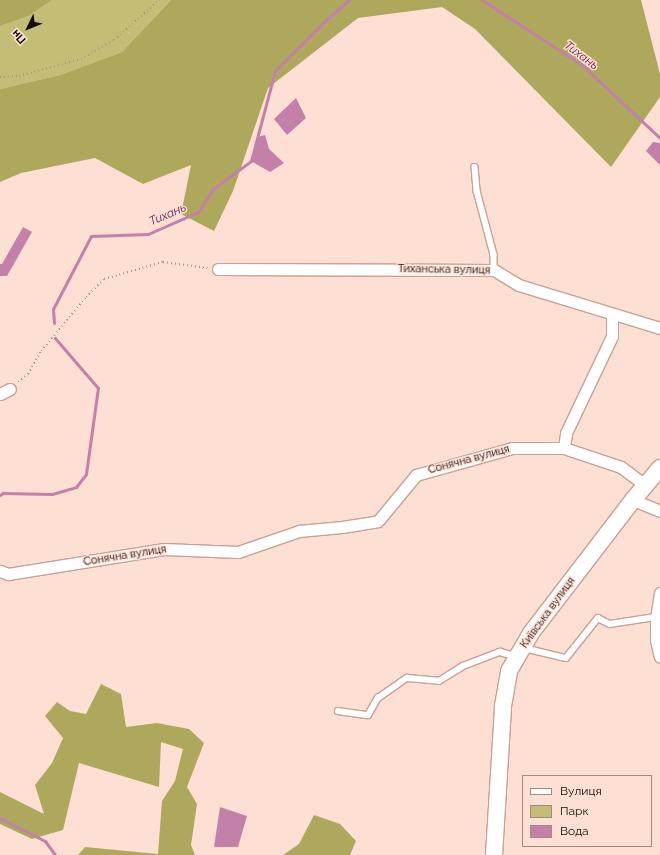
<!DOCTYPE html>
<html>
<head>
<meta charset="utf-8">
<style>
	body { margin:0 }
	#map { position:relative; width:660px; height:855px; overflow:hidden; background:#fddfd3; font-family:Raleway,sans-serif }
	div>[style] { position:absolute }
	.green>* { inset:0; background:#c3bd75 }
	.forest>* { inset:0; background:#aea85d }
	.water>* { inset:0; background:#c381aa }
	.stream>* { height:3px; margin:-1.5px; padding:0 1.5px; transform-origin:1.5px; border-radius:1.5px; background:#c381aa }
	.path>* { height:1.5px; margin-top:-0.75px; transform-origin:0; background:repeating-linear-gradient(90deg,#ab938a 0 1px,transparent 0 4px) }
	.roads { filter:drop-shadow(1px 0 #c5a294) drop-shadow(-1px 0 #c5a294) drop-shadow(0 1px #c5a294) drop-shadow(0 -1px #c5a294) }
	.lane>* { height:5.5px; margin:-2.75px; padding:0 2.75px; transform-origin:2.75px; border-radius:2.75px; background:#fff }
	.street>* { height:11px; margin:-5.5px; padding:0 5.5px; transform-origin:5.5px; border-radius:5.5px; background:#fff }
	.secondary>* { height:16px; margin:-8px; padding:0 8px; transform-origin:8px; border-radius:8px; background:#fff }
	span { translate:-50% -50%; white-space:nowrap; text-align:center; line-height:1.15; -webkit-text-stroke:3px #fddfd3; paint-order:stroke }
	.street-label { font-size:11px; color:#170b07 }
	.water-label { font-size:12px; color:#681950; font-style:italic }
	.legend { position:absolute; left:522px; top:775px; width:130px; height:72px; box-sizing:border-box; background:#fddfd3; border:1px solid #a18a81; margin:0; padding:5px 7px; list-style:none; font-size:12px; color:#170b07 }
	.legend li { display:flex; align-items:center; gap:8px; height:20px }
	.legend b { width:20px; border:1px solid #a18a81 }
	.north { position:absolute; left:8px; top:8px; width:40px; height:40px; -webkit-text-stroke:3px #fddfd3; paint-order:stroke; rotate:227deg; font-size:11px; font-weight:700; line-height:16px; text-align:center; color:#170b07 }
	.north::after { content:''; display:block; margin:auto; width:14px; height:18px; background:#170b07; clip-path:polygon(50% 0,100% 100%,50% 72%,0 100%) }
</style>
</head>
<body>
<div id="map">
	<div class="green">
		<i style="clip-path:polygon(52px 0,171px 0,122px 52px,60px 75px,0 89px,0 26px,29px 16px)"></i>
	</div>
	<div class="forest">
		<i style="clip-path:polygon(0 0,52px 0,29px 16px,0 26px)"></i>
		<i style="clip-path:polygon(171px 0,641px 0,660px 74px,660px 97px,611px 167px,475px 29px,442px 7px,358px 18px,268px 88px,233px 191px,214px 231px,181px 214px,191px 165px,143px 184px,95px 158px,21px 173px,0 182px,0 89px,60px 75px,122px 52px)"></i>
		<i style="clip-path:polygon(101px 684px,121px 694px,126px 727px,157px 723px,189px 729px,204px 743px,187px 787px,197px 804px,191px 845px,195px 855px,78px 855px,85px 847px,158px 854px,162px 801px,175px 781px,183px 749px,161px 742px,159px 787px,79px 763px,63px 830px,32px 839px,0 824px,0 792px,44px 814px,35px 785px,52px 763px,63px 738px,45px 716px,57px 702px,70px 711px,86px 714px)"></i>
		<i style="clip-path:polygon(314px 815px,340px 824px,356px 841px,350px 855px,283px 855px,299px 844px)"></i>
	</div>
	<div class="water">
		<i style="clip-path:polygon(296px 98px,306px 118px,287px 135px,274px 119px)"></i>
		<i style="clip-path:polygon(265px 135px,269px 149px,284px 163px,270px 172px,251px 161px,257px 137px)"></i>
		<i style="clip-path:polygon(653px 142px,660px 143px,660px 165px,646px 151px)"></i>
		<i style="clip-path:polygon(23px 227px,32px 232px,7px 276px,0 276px,0 264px,2px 264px)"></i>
		<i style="clip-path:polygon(220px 807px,247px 816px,238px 847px,214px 847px)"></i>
	</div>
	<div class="stream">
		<i style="left:482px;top:0;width:119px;rotate:33deg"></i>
		<i style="left:582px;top:65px;width:107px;rotate:43.1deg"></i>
		<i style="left:54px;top:323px;width:14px;rotate:-94deg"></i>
		<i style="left:53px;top:309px;width:82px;rotate:-62.5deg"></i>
		<i style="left:91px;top:236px;width:57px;rotate:-2deg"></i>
		<i style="left:148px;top:234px;width:55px;rotate:-23.7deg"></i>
		<i style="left:198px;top:212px;width:27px;rotate:-57deg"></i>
		<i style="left:213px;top:189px;width:47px;rotate:-36.4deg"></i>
		<i style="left:251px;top:161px;width:93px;rotate:-75.1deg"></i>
		<i style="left:275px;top:71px;width:72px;rotate:-45deg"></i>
		<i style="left:326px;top:20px;width:30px;rotate:-41deg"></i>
		<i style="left:0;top:495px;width:4px;rotate:-34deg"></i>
		<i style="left:3px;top:493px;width:49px;rotate:1.2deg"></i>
		<i style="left:52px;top:494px;width:25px;rotate:-16deg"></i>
		<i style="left:76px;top:487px;width:16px;rotate:-52deg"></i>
		<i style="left:86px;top:474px;width:87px;rotate:-82.1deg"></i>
		<i style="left:98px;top:388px;width:66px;rotate:-130.7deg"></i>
		<i style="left:0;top:818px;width:51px;rotate:27.1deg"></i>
		<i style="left:45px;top:841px;width:17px;rotate:54deg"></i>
	</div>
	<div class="path">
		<i style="left:0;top:77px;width:19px;rotate:-3deg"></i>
		<i style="left:19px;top:76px;width:64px;rotate:-15.3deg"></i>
		<i style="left:81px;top:59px;width:38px;rotate:-30deg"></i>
		<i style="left:114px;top:40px;width:60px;rotate:-41.6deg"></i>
		<i style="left:18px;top:382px;width:13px;rotate:-39deg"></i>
		<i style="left:28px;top:374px;width:26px;rotate:-61deg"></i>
		<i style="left:41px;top:351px;width:70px;rotate:-50.2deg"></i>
		<i style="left:86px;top:297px;width:25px;rotate:-45deg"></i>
		<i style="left:104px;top:279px;width:61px;rotate:-16.1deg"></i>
		<i style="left:163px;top:262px;width:45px;rotate:7.6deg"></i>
	</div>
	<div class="roads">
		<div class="lane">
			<i style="left:475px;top:167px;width:24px;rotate:85deg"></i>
			<i style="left:477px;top:191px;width:66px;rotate:75.1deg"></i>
			<i style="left:494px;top:255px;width:15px;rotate:90deg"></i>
			<i style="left:524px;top:648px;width:43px;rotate:13.4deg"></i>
			<i style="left:566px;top:658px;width:51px;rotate:-51.3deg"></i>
			<i style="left:598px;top:618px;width:13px;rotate:27deg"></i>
			<i style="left:610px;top:624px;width:47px;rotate:-8.7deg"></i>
			<i style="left:338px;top:711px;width:30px;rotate:8deg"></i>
			<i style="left:368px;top:715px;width:20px;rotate:-60deg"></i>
			<i style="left:378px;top:698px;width:35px;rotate:-35deg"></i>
			<i style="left:407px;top:678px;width:32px;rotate:5deg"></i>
			<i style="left:439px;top:681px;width:28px;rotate:-32deg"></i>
			<i style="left:463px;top:666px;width:40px;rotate:-21deg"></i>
			<i style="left:500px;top:652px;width:16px;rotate:15deg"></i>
		</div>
		<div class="street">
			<i style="left:218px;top:269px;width:276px;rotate:0.2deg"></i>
			<i style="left:494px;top:270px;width:29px;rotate:31deg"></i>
			<i style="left:519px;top:285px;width:147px;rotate:17deg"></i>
			<i style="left:0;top:394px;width:11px;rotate:-27deg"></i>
			<i style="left:564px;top:448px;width:15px;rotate:-82deg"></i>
			<i style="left:566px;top:433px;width:107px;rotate:-64.6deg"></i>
			<i style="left:612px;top:336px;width:22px;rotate:-90deg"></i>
			<i style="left:633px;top:500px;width:29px;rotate:22deg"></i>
			<i style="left:0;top:571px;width:9px;rotate:21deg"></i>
			<i style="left:8px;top:574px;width:158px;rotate:-9.1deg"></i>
			<i style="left:164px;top:549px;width:74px;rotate:2.3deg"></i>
			<i style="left:238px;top:552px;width:65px;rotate:-19deg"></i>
			<i style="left:299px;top:531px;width:43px;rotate:-5.3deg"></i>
			<i style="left:342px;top:527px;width:36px;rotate:-9deg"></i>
			<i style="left:378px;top:521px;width:60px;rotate:-50.4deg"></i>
			<i style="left:416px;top:475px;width:100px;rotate:-15.7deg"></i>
			<i style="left:512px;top:448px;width:52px"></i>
			<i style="left:564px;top:448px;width:60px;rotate:18.4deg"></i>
			<i style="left:621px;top:467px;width:30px;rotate:37deg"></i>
			<i style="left:660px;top:593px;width:24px;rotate:99deg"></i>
			<i style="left:656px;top:617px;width:23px;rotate:90deg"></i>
			<i style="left:656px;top:640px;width:17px;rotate:77deg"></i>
		</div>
		<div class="secondary">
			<i style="left:494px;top:855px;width:149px;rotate:-86.5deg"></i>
			<i style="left:503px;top:706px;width:36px;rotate:-80deg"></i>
			<i style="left:509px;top:671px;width:44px;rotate:-59.9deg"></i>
			<i style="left:531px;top:633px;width:168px;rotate:-52.5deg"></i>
			<i style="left:633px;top:500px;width:42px;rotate:-49.8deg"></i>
		</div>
	</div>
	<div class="street-label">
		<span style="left:444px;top:270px;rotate:1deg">Тиханська вулиця</span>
		<span style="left:469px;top:460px;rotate:-15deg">Сонячна вулиця</span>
		<span style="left:125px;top:556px;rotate:-9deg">Сонячна вулиця</span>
		<span style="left:548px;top:613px;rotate:-54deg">Київська вулиця</span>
	</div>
	<div class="water-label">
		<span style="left:581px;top:56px;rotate:37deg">Тихань</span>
		<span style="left:168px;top:215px;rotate:-23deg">Тихань</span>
	</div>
	<ul class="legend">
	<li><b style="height:5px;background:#fff"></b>Вулиця</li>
	<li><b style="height:11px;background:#c3bd75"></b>Парк</li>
	<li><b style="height:11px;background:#c381aa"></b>Вода</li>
	</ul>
	<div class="north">Пн</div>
</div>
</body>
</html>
